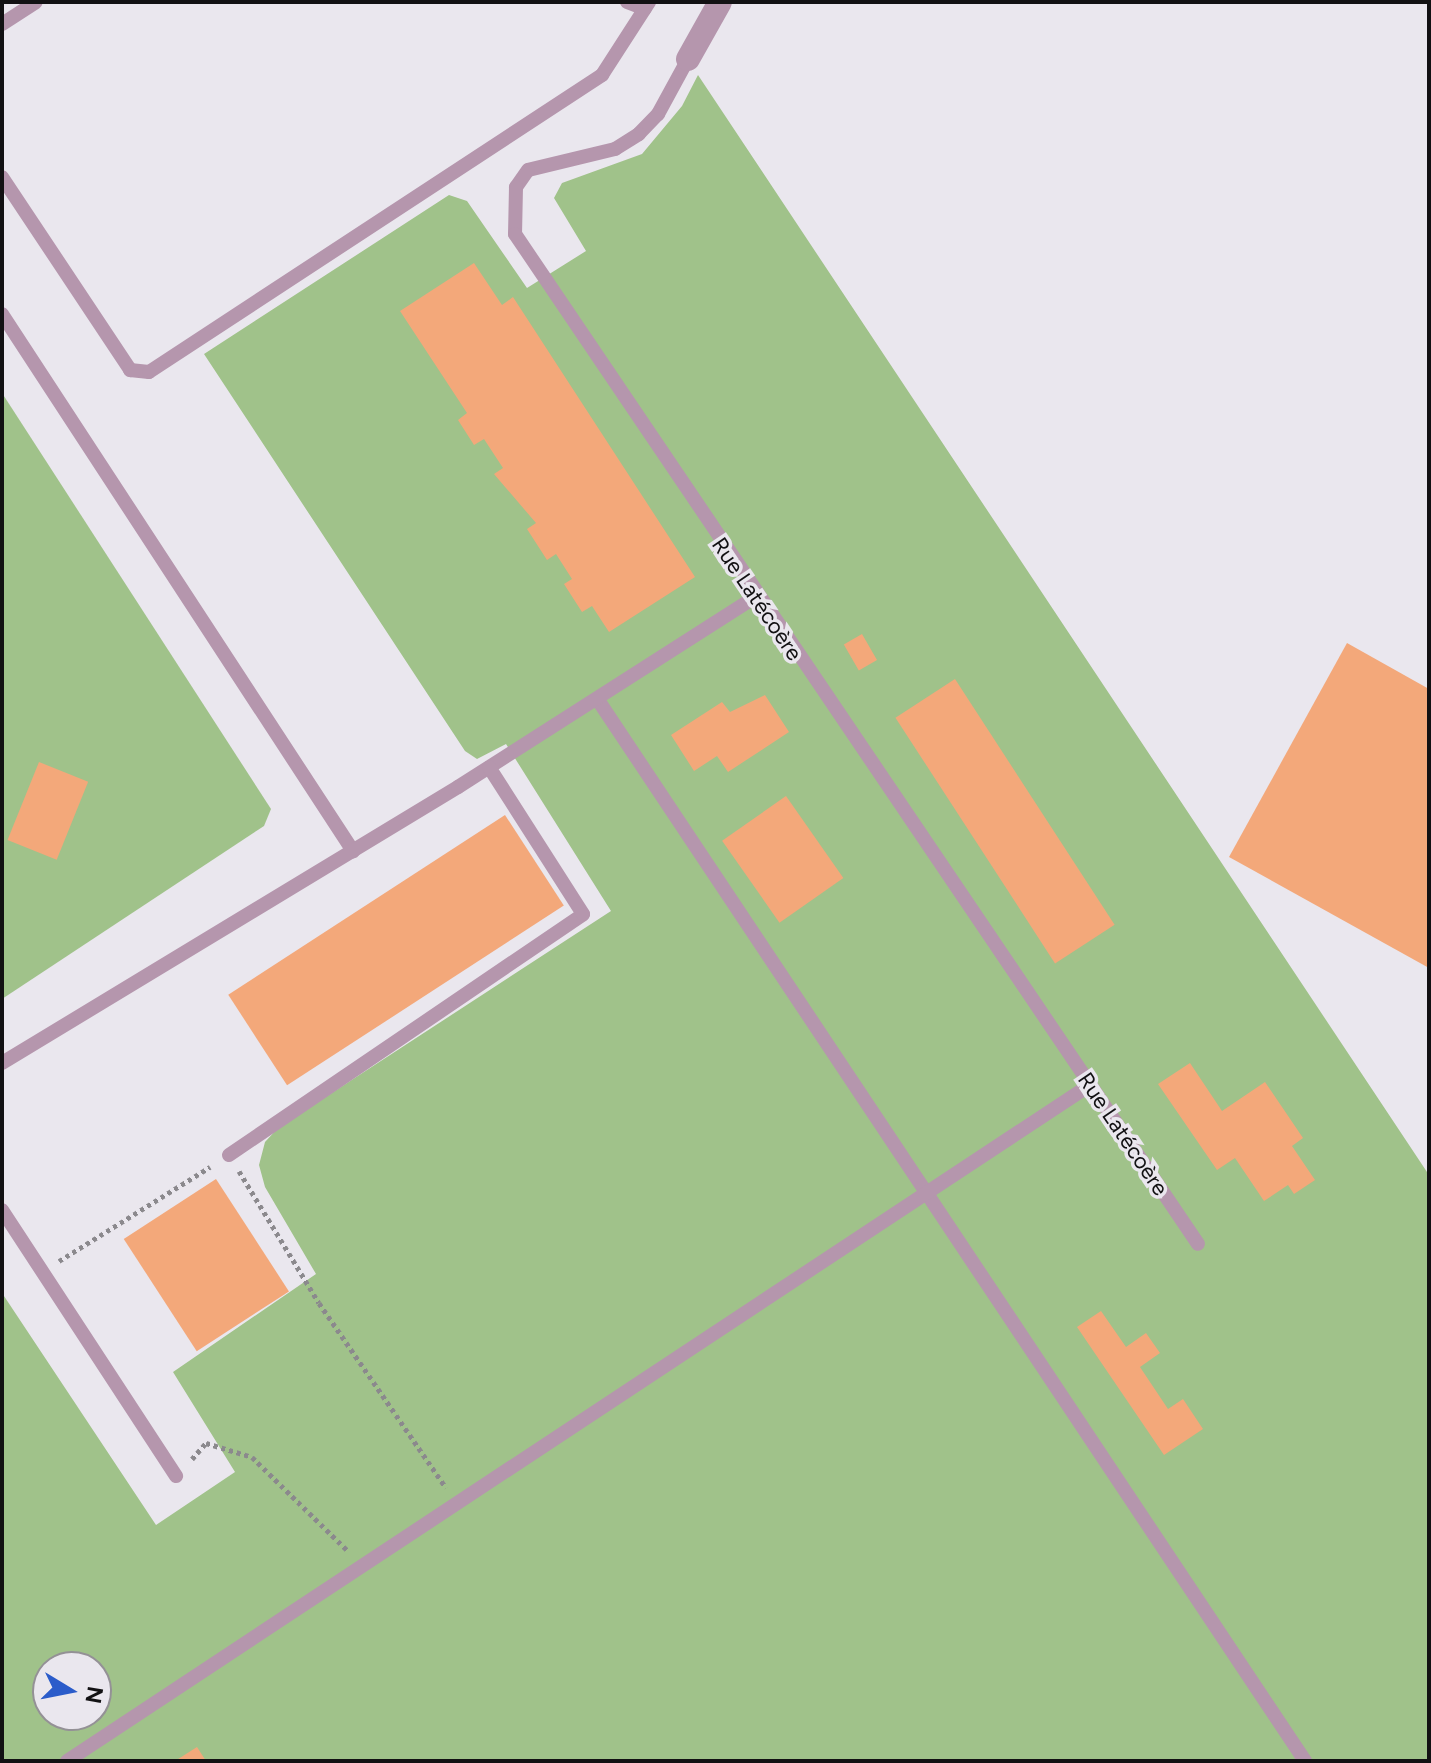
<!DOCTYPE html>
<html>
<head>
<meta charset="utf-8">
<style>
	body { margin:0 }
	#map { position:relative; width:1431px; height:1763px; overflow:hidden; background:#eae7ee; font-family:Figtree,sans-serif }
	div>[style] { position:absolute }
	.green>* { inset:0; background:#a0c28a }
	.building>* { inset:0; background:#f3a87a; transform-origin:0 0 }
	.path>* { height:5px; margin-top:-2.5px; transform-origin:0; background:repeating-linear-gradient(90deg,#8b898d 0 4px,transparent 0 8px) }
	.service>* { height:14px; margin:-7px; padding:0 7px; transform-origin:7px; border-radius:7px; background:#b596ad }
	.minor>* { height:24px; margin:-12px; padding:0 12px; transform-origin:12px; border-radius:12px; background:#b596ad }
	span { translate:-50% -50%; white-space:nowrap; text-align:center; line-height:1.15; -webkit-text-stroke:7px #eae7ee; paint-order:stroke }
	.street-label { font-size:22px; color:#121113 }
	.frame { position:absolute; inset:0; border:4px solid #121113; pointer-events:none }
	.north { position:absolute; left:32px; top:1651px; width:80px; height:80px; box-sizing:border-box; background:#eae7ee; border:2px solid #949196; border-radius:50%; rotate:100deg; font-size:22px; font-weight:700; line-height:32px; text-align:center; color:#121113 }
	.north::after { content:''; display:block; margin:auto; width:28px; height:36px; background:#2b5cca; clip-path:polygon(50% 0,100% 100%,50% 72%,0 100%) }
</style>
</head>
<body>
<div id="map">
	<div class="green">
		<i style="clip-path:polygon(evenodd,698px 75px,1429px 1175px,1429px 1761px,2px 1761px,2px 1293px,156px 1525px,235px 1472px,173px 1372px,316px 1274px,265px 1187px,259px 1165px,265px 1142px,278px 1128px,611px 911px,506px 744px,477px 759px,465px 751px,204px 354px,449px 195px,467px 201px,527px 288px,586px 251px,554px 198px,562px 183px,642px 154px,682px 106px,698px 75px,48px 1667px,96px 1667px,96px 1715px,48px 1715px,48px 1667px)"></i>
		<i style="clip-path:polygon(2px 393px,271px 809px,264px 826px,2px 999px)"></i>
	</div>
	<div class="building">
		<i style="clip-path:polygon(474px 263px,502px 305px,513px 297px,695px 577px,609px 632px,592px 606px,582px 612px,564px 584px,572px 579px,556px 554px,547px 560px,527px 529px,536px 523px,494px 474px,503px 468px,484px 439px,474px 445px,458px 420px,467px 413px,400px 311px)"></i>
		<i style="left:862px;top:634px;width:30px;height:21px;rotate:60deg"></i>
		<i style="clip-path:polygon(1347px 643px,1429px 689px,1429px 968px,1229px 857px)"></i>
		<i style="left:955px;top:679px;width:293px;height:71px;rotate:57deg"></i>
		<i style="clip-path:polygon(765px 695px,789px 732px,728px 772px,717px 756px,694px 771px,671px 735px,722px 702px,730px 712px)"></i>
		<i style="left:39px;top:762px;width:53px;height:84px;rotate:22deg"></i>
		<i style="left:786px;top:796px;width:100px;height:78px;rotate:55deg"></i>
		<i style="left:505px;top:815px;width:108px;height:330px;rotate:57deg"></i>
		<i style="clip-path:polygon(1190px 1063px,1222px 1111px,1265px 1082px,1303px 1138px,1292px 1146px,1315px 1180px,1294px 1194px,1288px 1185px,1264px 1201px,1235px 1158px,1217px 1170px,1158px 1084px)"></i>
		<i style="left:216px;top:1179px;width:134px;height:110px;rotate:57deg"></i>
		<i style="clip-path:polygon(1101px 1311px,1126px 1347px,1146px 1333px,1160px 1353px,1140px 1367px,1168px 1409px,1183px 1399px,1203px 1429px,1164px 1455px,1077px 1327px)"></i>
		<i style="clip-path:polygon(197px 1747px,206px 1761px,175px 1761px)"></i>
	</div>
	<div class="path">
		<i style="left:239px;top:1171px;width:154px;rotate:58.8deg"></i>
		<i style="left:319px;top:1303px;width:224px;rotate:55.5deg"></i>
		<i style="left:59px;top:1261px;width:178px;rotate:-31.9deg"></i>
		<i style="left:192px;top:1459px;width:21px;rotate:-49deg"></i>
		<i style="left:206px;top:1443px;width:48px;rotate:16.9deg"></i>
		<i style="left:252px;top:1457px;width:133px;rotate:44.4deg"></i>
	</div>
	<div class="service">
		<i style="left:627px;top:2px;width:19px;rotate:21deg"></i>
		<i style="left:2px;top:24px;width:40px;rotate:-32.9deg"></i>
		<i style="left:688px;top:59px;width:63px;rotate:118.6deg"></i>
		<i style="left:658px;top:114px;width:28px;rotate:134deg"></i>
		<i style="left:639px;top:134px;width:28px;rotate:148deg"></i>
		<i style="left:615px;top:149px;width:89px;rotate:166.4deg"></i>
		<i style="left:528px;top:170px;width:21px;rotate:125deg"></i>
		<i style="left:516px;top:187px;width:47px;rotate:91.2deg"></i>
		<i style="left:515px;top:234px;width:1219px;rotate:55.93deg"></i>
		<i style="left:2px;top:177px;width:232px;rotate:56.4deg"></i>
		<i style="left:130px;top:370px;width:19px;rotate:6deg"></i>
		<i style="left:149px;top:372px;width:542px;rotate:-33.25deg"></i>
		<i style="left:602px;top:75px;width:87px;rotate:-57.2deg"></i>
		<i style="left:2px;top:314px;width:642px;rotate:56.83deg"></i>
		<i style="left:598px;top:700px;width:1275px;rotate:56.32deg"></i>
		<i style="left:2px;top:1063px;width:533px;rotate:-31.18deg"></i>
		<i style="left:458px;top:787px;width:353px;rotate:-32.6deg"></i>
		<i style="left:229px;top:1155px;width:428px;rotate:-34.2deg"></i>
		<i style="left:583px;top:914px;width:174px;rotate:-122.6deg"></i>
		<i style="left:2px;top:1210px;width:318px;rotate:56.8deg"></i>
		<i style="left:67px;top:1761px;width:1226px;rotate:-33.46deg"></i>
	</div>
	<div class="minor">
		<i style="left:688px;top:59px;width:65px;rotate:-60.7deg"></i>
	</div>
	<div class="street-label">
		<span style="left:757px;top:599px;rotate:56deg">Rue Latécoère</span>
		<span style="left:1123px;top:1134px;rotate:56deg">Rue Latécoère</span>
	</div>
	<div class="frame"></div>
	<div class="north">N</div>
</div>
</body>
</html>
